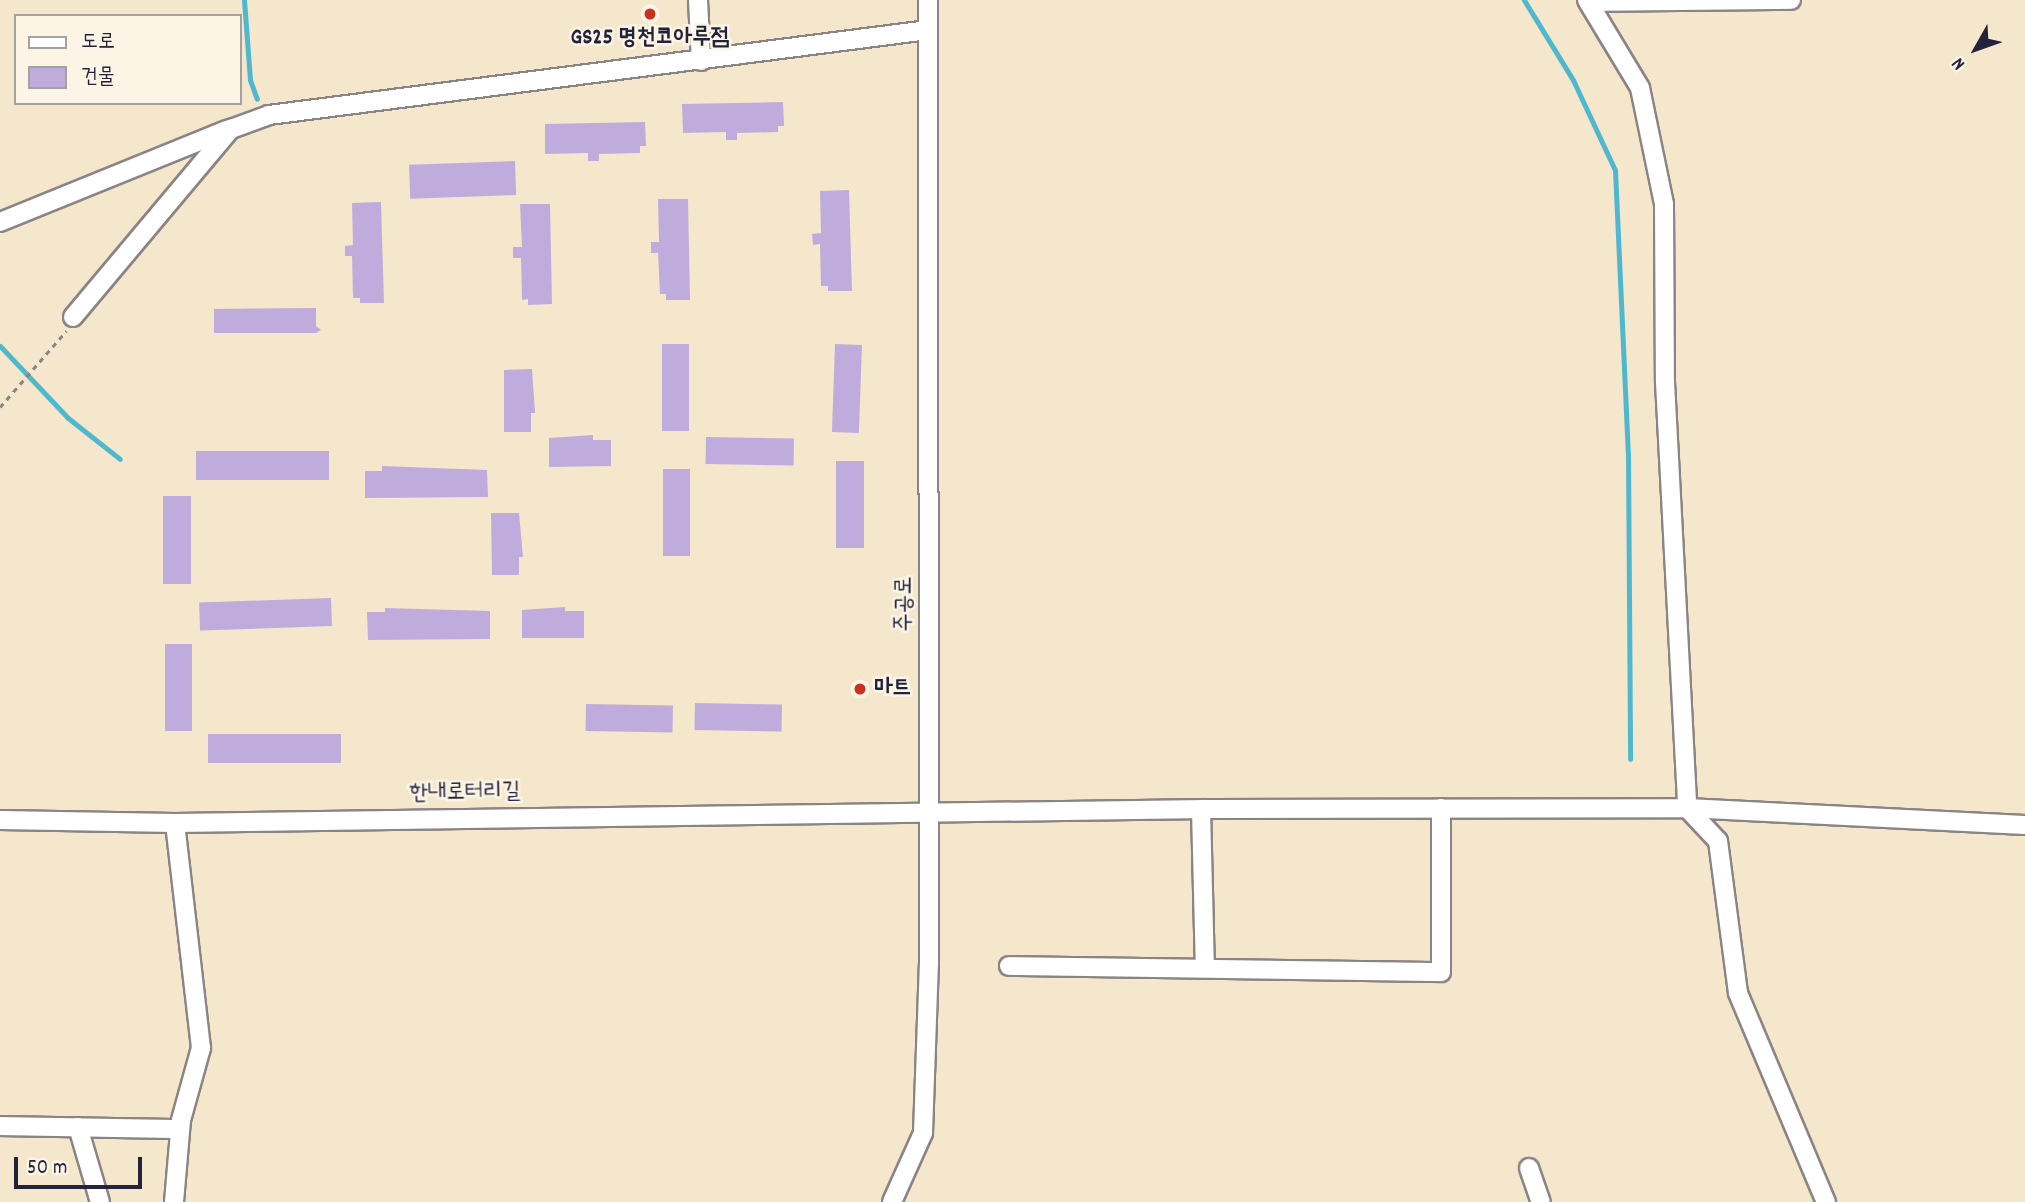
<!DOCTYPE html>
<html>
<head>
<meta charset="utf-8">
<style>
	body { margin:0 }
	#map { position:relative; width:2025px; height:1202px; overflow:hidden; background:#f4e7cc; font-family:Dekko,"Poor Story",sans-serif }
	div>[style] { position:absolute }
	.stream>* { height:5px; margin:-2.5px; padding:0 2.5px; transform-origin:2.5px; border-radius:2.5px; background:#50b8ce }
	.building>* { inset:0; background:#c0acdc; transform-origin:0 0 }
	.path>* { height:2.5px; margin-top:-1.25px; transform-origin:0; background:repeating-linear-gradient(90deg,#8b8484 0 5px,transparent 0 10px) }
	.roads { filter:drop-shadow(2px 0 #8b8484) drop-shadow(-2px 0 #8b8484) drop-shadow(0 2px #8b8484) drop-shadow(0 -2px #8b8484) }
	.minor>* { height:18px; margin:-9px; padding:0 9px; transform-origin:9px; border-radius:9px; background:#fff }
	.dots>* { width:19px; height:19px; translate:-50% -50%; box-sizing:border-box; border:4px solid #fcf5e5; border-radius:50% }
	span { translate:-50% -50%; white-space:nowrap; text-align:center; line-height:1.15; -webkit-text-stroke:5px #fcf5e5; paint-order:stroke }
	.poi-label { font-size:23px; color:#22223b; font-weight:700 }
	.left { translate:0 -50%; text-align:left }
	.street-label { font-size:23px; color:#22223b }
	.legend { position:absolute; left:14px; top:14px; width:228px; height:91px; box-sizing:border-box; background:#fcf5e5; border:2px solid #a5a1a1; margin:0; padding:9px 12px; list-style:none; font-size:21px; color:#22223b }
	.legend li { display:flex; align-items:center; gap:14px; height:35px }
	.legend b { width:35px; border:2px solid #a5a1a1 }
	.north { position:absolute; left:1941px; top:14px; width:70px; height:70px; -webkit-text-stroke:5px #fcf5e5; paint-order:stroke; rotate:230deg; font-size:19px; font-weight:700; line-height:28px; text-align:center; color:#22223b }
	.north::after { content:''; display:block; margin:auto; width:24px; height:32px; background:#22223b; clip-path:polygon(50% 0,100% 100%,50% 72%,0 100%) }
	.scale { position:absolute; left:14px; top:1157px; width:128px; height:32px; box-sizing:border-box; border:4px solid #22223b; border-top:0; padding-left:9px; font-size:21px; line-height:24px; white-space:nowrap; color:#22223b; -webkit-text-stroke:5px #fcf5e5; paint-order:stroke }
</style>
</head>
<body>
<div id="map">
	<div class="stream">
		<i style="left:244px;top:0;width:80px;rotate:85.7deg"></i>
		<i style="left:250px;top:80px;width:20px;rotate:70deg"></i>
		<i style="left:1524px;top:0;width:94px;rotate:58.5deg"></i>
		<i style="left:1573px;top:80px;width:99px;rotate:65deg"></i>
		<i style="left:1615px;top:170px;width:284px;rotate:87.4deg"></i>
		<i style="left:1628px;top:454px;width:305px;rotate:89.6deg"></i>
		<i style="left:0;top:346px;width:99px;rotate:46.6deg"></i>
		<i style="left:68px;top:418px;width:66px;rotate:38.3deg"></i>
	</div>
	<div class="building">
		<i style="clip-path:polygon(783px 102px,784px 126px,778px 126px,778px 132px,737px 133px,737px 140px,726px 140px,726px 132px,683px 133px,682px 104px)"></i>
		<i style="clip-path:polygon(645px 122px,646px 146px,640px 146px,640px 153px,599px 154px,599px 161px,588px 161px,588px 153px,545px 154px,545px 124px)"></i>
		<i style="left:515px;top:161px;width:34px;height:106px;rotate:88deg"></i>
		<i style="clip-path:polygon(849px 190px,852px 291px,828px 291px,828px 286px,821px 286px,820px 244px,813px 245px,812px 234px,821px 233px,820px 191px)"></i>
		<i style="clip-path:polygon(658px 199px,688px 199px,690px 300px,666px 300px,666px 294px,660px 294px,658px 253px,651px 253px,651px 242px,659px 242px)"></i>
		<i style="clip-path:polygon(381px 202px,384px 303px,360px 303px,360px 298px,353px 298px,352px 256px,345px 256px,345px 246px,353px 245px,352px 203px)"></i>
		<i style="clip-path:polygon(520px 204px,550px 204px,552px 304px,528px 305px,528px 299px,522px 300px,521px 258px,513px 258px,513px 247px,522px 247px)"></i>
		<i style="clip-path:polygon(316px 308px,316px 326px,321px 330px,316px 333px,214px 333px,214px 309px)"></i>
		<i style="left:662px;top:344px;width:27px;height:87px"></i>
		<i style="left:835px;top:344px;width:27px;height:88px;rotate:2deg"></i>
		<i style="clip-path:polygon(532px 369px,535px 413px,531px 413px,531px 432px,504px 432px,504px 370px)"></i>
		<i style="clip-path:polygon(593px 435px,593px 440px,611px 440px,611px 466px,549px 467px,549px 438px)"></i>
		<i style="left:706px;top:437px;width:88px;height:27px;rotate:1deg"></i>
		<i style="left:329px;top:451px;width:29px;height:133px;rotate:90deg"></i>
		<i style="left:836px;top:461px;width:28px;height:87px"></i>
		<i style="clip-path:polygon(382px 466px,487px 470px,488px 497px,365px 498px,365px 471px,382px 471px)"></i>
		<i style="left:663px;top:469px;width:27px;height:87px"></i>
		<i style="left:163px;top:496px;width:28px;height:88px"></i>
		<i style="clip-path:polygon(491px 513px,519px 513px,523px 557px,519px 557px,519px 575px,492px 575px)"></i>
		<i style="left:331px;top:598px;width:28px;height:132px;rotate:88deg"></i>
		<i style="clip-path:polygon(565px 607px,565px 611px,584px 611px,584px 638px,522px 638px,522px 610px)"></i>
		<i style="clip-path:polygon(385px 608px,490px 611px,490px 639px,368px 640px,367px 612px,385px 612px)"></i>
		<i style="left:165px;top:644px;width:27px;height:87px"></i>
		<i style="left:695px;top:703px;width:87px;height:27px;rotate:1deg"></i>
		<i style="left:586px;top:704px;width:87px;height:27px;rotate:1deg"></i>
		<i style="left:341px;top:734px;width:29px;height:133px;rotate:90deg"></i>
	</div>
	<div class="path">
		<i style="left:0;top:407px;width:101px;rotate:-49deg"></i>
	</div>
	<div class="roads">
		<div class="minor">
			<i style="left:698px;top:0;width:61px;rotate:87.2deg"></i>
			<i style="left:1587px;top:0;width:103px;rotate:58.9deg"></i>
			<i style="left:1640px;top:88px;width:118px;rotate:78.3deg"></i>
			<i style="left:1664px;top:204px;width:178px;rotate:89.7deg"></i>
			<i style="left:1665px;top:382px;width:427px;rotate:87deg"></i>
			<i style="left:1687px;top:808px;width:45px;rotate:46.8deg"></i>
			<i style="left:1718px;top:841px;width:153px;rotate:82.5deg"></i>
			<i style="left:1738px;top:993px;width:227px;rotate:67.2deg"></i>
			<i style="left:1589px;top:2px;width:202px;rotate:-0.6deg"></i>
			<i style="left:0;top:222px;width:245px;rotate:-22.1deg"></i>
			<i style="left:73px;top:317px;width:246px;rotate:-50deg"></i>
			<i style="left:231px;top:129px;width:40px;rotate:-20.2deg"></i>
			<i style="left:269px;top:115px;width:664px;rotate:-7.35deg"></i>
			<i style="left:1201px;top:809px;width:159px;rotate:88.6deg"></i>
			<i style="left:0;top:820px;width:175px;rotate:1deg"></i>
			<i style="left:175px;top:823px;width:1032px;rotate:-0.78deg"></i>
			<i style="left:1207px;top:809px;width:480px;rotate:-0.1deg"></i>
			<i style="left:1687px;top:808px;width:338px;rotate:2.9deg"></i>
			<i style="left:1009px;top:966px;width:432px;rotate:0.8deg"></i>
			<i style="left:1441px;top:972px;width:164px;rotate:-90deg"></i>
			<i style="left:0;top:1126px;width:180px;rotate:1deg"></i>
			<i style="left:78px;top:1127px;width:78px;rotate:73.7deg"></i>
			<i style="left:1529px;top:1168px;width:36px;rotate:71deg"></i>
			<i style="left:174px;top:1202px;width:82px;rotate:-85.1deg"></i>
			<i style="left:181px;top:1120px;width:75px;rotate:-74.5deg"></i>
			<i style="left:201px;top:1048px;width:226px;rotate:-96.6deg"></i>
			<i style="left:892px;top:1202px;width:76px;rotate:-65.8deg"></i>
			<i style="left:923px;top:1133px;width:169px;rotate:-88deg"></i>
			<i style="left:929px;top:964px;width:964px;rotate:-90.06deg"></i>
		</div>
	</div>
	<div class="dots">
		<i style="left:650px;top:14px;background:#c8321e"></i>
		<i style="left:860px;top:689px;background:#c8321e"></i>
	</div>
	<div class="poi-label">
		<span style="left:650px;top:39px">GS25 명천코아루점</span>
		<span class="left" style="left:874px;top:689px">마트</span>
	</div>
	<div class="street-label">
		<span style="left:906px;top:604px;rotate:-90deg">주공로</span>
		<span style="left:465px;top:794px;rotate:-1deg">한내로터리길</span>
	</div>
	<ul class="legend">
	<li><b style="height:9px;background:#fff"></b>도로</li>
	<li><b style="height:19px;background:#c0acdc"></b>건물</li>
	</ul>
	<div class="north">N</div>
	<div class="scale">50 m</div>
</div>
</body>
</html>
